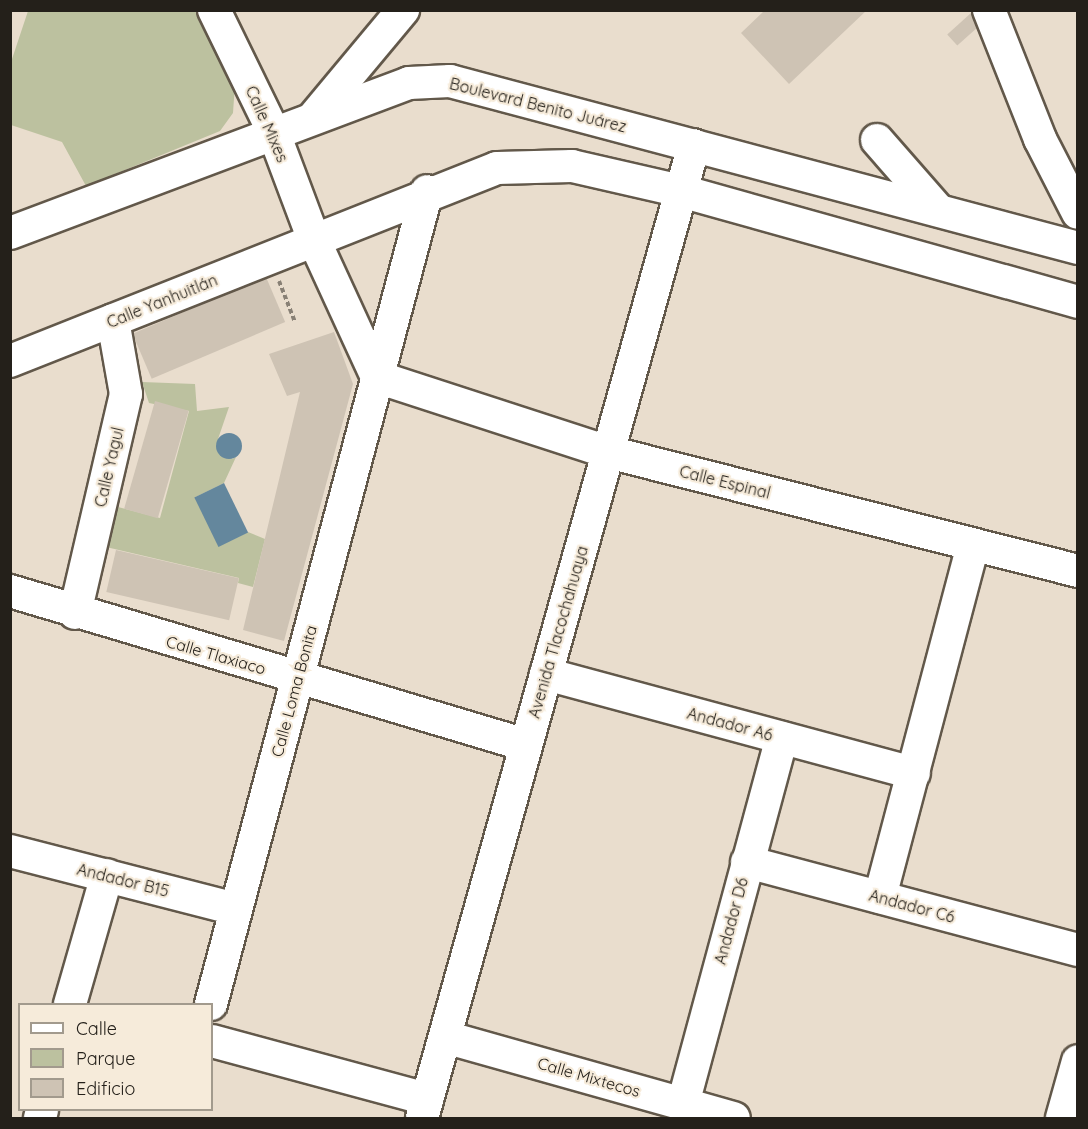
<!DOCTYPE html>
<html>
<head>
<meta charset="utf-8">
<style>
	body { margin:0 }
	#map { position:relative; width:1088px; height:1129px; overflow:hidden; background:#e9ddcd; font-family:Quicksand,sans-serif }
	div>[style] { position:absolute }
	.green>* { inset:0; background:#bcc19f }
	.water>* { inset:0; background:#64879d; transform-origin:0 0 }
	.round { border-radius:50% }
	.building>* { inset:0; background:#cec3b4; transform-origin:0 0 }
	.path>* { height:4px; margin-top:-2px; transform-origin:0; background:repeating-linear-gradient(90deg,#888075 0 4.5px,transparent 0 7.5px) }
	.roads { filter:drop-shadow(2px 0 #62584a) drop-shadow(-2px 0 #62584a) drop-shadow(0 2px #62584a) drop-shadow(0 -2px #62584a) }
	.minor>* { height:32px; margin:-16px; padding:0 16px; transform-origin:16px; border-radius:16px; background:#fff }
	span { translate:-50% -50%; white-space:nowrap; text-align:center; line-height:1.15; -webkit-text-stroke:4.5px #f6ebda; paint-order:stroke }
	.street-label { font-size:16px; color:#24201a }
	.frame { position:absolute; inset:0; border:12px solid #24201a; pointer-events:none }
	.legend { position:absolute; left:18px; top:1003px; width:195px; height:108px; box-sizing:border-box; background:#f6ebda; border:2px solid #a29a8d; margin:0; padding:8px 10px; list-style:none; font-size:18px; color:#24201a }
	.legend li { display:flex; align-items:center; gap:12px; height:30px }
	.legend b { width:30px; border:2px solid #a29a8d }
</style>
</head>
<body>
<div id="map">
	<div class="green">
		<i style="clip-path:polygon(28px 11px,201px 11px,235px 84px,233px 113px,220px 131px,86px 186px,62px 142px,11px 125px,10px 65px)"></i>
		<i style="clip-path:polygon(142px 382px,195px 384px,197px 411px,229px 407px,218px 439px,232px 459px,236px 457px,224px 483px,196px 497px,219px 546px,248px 532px,265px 539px,253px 587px,238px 583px,239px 578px,106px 547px,118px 507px,160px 518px,189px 411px,149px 403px)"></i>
	</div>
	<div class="water">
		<i class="round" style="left:216px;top:433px;width:26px;height:26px"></i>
		<i style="left:224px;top:483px;width:55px;height:33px;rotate:64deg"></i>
	</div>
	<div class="building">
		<i style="clip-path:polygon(765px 10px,867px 10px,789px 84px,741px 33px)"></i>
		<i style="left:971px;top:13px;width:15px;height:32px;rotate:48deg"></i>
		<i style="left:266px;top:277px;width:49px;height:145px;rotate:67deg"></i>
		<i style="clip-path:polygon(334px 332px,353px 384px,284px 641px,243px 630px,300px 392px,287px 396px,269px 354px)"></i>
		<i style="left:155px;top:401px;width:35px;height:112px;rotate:16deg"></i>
		<i style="left:116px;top:550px;width:126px;height:43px;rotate:13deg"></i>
	</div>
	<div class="path">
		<i style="left:279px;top:281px;width:44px;rotate:68.7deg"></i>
	</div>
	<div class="roads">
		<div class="minor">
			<i style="left:214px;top:10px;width:135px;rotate:64deg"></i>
			<i style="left:273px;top:131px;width:116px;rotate:69.4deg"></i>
			<i style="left:314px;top:240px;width:151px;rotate:65.3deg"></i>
			<i style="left:377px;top:377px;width:243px;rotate:18deg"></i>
			<i style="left:608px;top:452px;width:485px;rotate:14.2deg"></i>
			<i style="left:989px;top:10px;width:139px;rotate:68.4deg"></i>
			<i style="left:1040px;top:139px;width:83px;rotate:62.8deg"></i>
			<i style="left:313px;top:118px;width:141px;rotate:-50.2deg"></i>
			<i style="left:877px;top:140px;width:93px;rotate:48.9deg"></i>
			<i style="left:10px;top:233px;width:426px;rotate:-20.6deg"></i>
			<i style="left:409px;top:83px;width:41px;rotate:-2.8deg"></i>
			<i style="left:450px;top:81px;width:650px;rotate:14.89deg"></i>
			<i style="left:10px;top:361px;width:524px;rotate:-21.62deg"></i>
			<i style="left:497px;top:168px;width:75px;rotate:-1.5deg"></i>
			<i style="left:572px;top:166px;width:112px;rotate:12.9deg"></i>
			<i style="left:681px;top:191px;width:412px;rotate:15.6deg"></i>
			<i style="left:10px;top:591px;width:538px;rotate:16.62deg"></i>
			<i style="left:75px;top:613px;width:225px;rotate:-76.9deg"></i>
			<i style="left:126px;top:394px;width:75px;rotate:-100deg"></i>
			<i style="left:546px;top:674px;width:381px;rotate:15.1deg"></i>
			<i style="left:10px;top:851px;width:233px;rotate:14.4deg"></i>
			<i style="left:747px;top:862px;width:342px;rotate:14.9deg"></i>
			<i style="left:880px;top:897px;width:364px;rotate:-75.2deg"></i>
			<i style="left:70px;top:1004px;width:134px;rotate:-74deg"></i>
			<i style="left:211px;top:1004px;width:841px;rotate:-75.12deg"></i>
			<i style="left:445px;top:1037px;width:300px;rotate:15.7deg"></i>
			<i style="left:212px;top:1041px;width:223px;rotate:15.1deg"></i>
			<i style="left:683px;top:1104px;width:379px;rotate:-74.9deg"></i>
			<i style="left:40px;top:1118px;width:8px;rotate:-76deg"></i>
			<i style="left:422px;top:1118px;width:1010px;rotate:-74.38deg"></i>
			<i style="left:1062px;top:1118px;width:59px;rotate:-74.3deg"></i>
		</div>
	</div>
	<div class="street-label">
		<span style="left:538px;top:105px;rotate:14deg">Boulevard Benito Juárez</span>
		<span style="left:267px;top:124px;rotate:66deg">Calle Mixes</span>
		<span style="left:162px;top:301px;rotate:-22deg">Calle Yanhuitlán</span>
		<span style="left:109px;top:467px;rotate:-77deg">Calle Yagul</span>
		<span style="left:725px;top:482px;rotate:14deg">Calle Espinal</span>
		<span style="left:558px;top:632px;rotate:-74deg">Avenida Tlacochahuaya</span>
		<span style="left:216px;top:655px;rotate:16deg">Calle Tlaxiaco</span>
		<span style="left:294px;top:691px;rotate:-75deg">Calle Loma Bonita</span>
		<span style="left:730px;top:724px;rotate:15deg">Andador A6</span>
		<span style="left:123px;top:880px;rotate:14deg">Andador B15</span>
		<span style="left:912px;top:906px;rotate:15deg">Andador C6</span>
		<span style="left:731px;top:921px;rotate:-75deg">Andador D6</span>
		<span style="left:589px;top:1077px;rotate:16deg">Calle Mixtecos</span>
	</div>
	<div class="frame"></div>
	<ul class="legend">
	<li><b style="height:8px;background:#fff"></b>Calle</li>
	<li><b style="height:16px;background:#bcc19f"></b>Parque</li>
	<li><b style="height:16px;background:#cec3b4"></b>Edificio</li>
	</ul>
</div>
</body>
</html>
